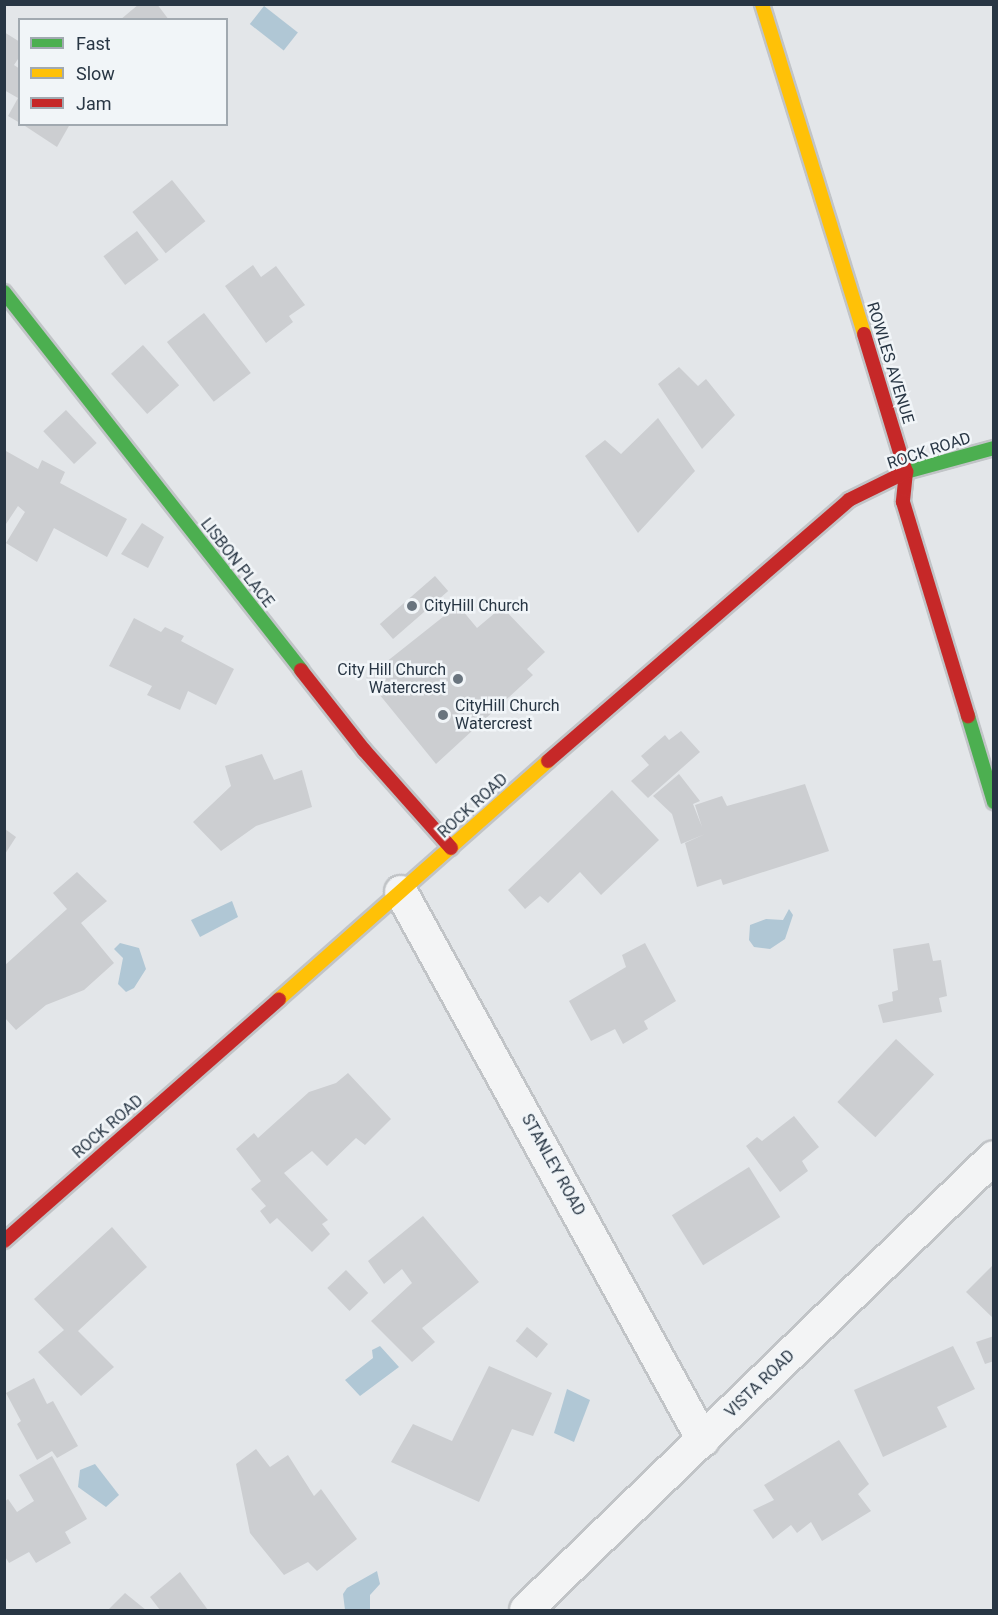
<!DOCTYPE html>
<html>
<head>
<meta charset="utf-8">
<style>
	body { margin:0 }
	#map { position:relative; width:998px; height:1615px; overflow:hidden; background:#e3e6e9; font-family:Roboto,sans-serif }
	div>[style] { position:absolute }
	.water>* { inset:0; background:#b0c7d5; transform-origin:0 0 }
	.building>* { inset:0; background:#ccced1; transform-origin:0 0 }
	.roads { filter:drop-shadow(2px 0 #c1c4c7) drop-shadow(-2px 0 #c1c4c7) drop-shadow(0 2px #c1c4c7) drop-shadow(0 -2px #c1c4c7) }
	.street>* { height:32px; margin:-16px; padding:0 16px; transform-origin:16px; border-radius:16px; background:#f3f4f5 }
	.fast>* { height:14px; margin:-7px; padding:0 7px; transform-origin:7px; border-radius:7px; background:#4caf50 }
	.slow>* { height:14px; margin:-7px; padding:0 7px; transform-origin:7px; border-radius:7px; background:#ffc107 }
	.jam>* { height:14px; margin:-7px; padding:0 7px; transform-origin:7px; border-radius:7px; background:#c62828 }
	.dots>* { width:16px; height:16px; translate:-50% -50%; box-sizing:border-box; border:3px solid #f1f5f8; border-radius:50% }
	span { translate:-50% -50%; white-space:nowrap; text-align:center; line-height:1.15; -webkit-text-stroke:5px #f1f5f8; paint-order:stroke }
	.street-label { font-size:16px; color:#283644 }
	.poi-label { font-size:16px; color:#283644 }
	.left { translate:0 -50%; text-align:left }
	.right { translate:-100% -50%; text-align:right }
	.frame { position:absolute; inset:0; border:6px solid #283644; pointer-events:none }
	.legend { position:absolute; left:18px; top:18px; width:210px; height:108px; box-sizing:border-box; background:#f1f5f8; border:2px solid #a1a9b0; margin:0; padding:8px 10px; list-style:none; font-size:18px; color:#283644 }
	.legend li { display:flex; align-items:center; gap:12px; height:30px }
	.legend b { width:30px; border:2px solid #a1a9b0 }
</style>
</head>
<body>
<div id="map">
	<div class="water">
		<i style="left:264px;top:6px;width:43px;height:23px;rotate:38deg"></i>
		<i style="clip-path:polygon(232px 901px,238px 917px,200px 937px,191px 920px)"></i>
		<i style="clip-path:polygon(789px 909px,793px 915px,785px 939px,770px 949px,754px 947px,749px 940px,750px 925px,766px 919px,783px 920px)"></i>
		<i style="clip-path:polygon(120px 943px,139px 948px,146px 969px,134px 988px,126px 992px,118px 984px,123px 958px,114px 949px)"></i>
		<i style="clip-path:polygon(380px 1346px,399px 1367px,360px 1396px,345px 1380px,373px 1358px,372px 1350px)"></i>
		<i style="clip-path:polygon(567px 1389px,590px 1400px,574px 1442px,554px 1433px)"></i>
		<i style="clip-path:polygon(95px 1464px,119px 1495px,106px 1507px,78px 1487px,80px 1470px)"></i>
		<i style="clip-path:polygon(377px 1571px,380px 1584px,370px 1595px,370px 1610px,345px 1610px,343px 1594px,347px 1588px)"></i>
	</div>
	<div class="building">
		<i style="clip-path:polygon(139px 4px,157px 4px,169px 20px,120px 20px)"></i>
		<i style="clip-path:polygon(4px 32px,20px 42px,20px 56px,14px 65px,20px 69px,20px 123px,8px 116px,18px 98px,4px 90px)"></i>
		<i style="clip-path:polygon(22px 124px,70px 124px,57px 147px)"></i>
		<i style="left:172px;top:180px;width:53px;height:51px;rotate:51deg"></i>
		<i style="left:137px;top:231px;width:36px;height:42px;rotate:53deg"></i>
		<i style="clip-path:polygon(253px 265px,261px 277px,276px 266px,305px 305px,289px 316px,293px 322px,266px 343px,225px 286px)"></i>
		<i style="left:204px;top:313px;width:76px;height:47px;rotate:52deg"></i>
		<i style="left:143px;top:345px;width:54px;height:43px;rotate:48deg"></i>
		<i style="clip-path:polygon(679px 367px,698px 386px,706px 379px,735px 415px,702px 449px,658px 384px)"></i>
		<i style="left:66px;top:410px;width:45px;height:31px;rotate:47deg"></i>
		<i style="clip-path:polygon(658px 418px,695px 471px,638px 533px,585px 456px,605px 440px,621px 454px)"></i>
		<i style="clip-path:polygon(6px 451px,38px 469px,42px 460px,65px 472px,60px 483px,127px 519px,107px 557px,54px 528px,37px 562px,6px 543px,25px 512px,18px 506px,4px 527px)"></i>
		<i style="clip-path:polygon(142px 523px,164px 537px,148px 568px,121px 554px)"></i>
		<i style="left:435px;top:576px;width:20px;height:73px;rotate:49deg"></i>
		<i style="clip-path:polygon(458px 605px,477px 628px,502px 607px,545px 652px,527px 669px,533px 675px,436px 764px,366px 678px)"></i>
		<i style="clip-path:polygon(134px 618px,161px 632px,165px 627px,184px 636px,181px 641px,234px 669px,216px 705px,188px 691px,180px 710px,147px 695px,152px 686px,109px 666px)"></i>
		<i style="clip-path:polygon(681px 731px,700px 752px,648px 798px,631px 781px,649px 765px,641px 756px,665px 735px,669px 740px)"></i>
		<i style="clip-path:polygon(262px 754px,274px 780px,302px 770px,312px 807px,256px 826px,221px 851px,193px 822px,231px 786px,225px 766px)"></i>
		<i style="clip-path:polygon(679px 774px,700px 801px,693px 804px,702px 827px,695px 805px,722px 796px,727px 806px,805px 784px,829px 851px,723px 885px,721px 879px,697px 887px,685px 843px,705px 834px,681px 844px,672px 814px,653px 796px)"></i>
		<i style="clip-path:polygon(612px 790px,659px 840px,601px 895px,580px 872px,548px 903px,540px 896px,525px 909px,508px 890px)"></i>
		<i style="clip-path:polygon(5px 829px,16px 837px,5px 854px)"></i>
		<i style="clip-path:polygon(77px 872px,107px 901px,81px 923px,114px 963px,84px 990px,46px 1005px,16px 1030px,4px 1017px,4px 966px,67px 909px,53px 893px)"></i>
		<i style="clip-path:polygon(645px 943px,676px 1001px,644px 1021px,648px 1029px,623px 1044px,615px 1029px,591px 1041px,569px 1001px,626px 967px,622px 955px)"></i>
		<i style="clip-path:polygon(929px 943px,933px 961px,941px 960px,947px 996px,939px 998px,942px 1012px,883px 1023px,878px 1005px,893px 1001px,892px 992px,898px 990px,893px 949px)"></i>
		<i style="left:896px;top:1039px;width:52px;height:86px;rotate:43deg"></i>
		<i style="clip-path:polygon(348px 1073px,391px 1119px,365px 1145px,356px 1138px,327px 1166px,312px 1151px,284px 1173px,328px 1220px,322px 1224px,330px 1234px,312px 1252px,277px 1218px,270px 1224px,260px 1211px,266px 1206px,251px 1189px,261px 1181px,236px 1149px,254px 1133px,258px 1138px,309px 1092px,336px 1083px)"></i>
		<i style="clip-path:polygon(794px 1116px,819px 1147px,802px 1161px,808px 1171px,780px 1192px,746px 1146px,757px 1137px,762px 1141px)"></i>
		<i style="left:749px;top:1167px;width:59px;height:91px;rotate:58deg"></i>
		<i style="clip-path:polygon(423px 1216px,479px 1282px,422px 1328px,435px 1342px,412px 1362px,371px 1321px,412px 1283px,402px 1269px,384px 1284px,368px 1261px)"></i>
		<i style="clip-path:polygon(112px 1227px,147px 1267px,78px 1331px,114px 1367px,81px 1396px,38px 1352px,64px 1330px,34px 1299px)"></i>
		<i style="clip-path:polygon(994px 1264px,994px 1319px,966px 1292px)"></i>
		<i style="left:346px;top:1270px;width:32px;height:26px;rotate:46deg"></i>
		<i style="left:527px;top:1327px;width:27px;height:18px;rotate:39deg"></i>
		<i style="clip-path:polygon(994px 1336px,994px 1361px,985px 1364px,976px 1342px)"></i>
		<i style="clip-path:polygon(953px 1346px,975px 1389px,937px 1407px,947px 1427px,883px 1457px,854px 1390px)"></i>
		<i style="clip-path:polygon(489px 1366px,552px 1393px,533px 1436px,512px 1429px,479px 1502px,391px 1462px,413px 1424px,452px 1441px)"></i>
		<i style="clip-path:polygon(34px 1378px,47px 1404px,53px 1401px,78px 1446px,57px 1458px,52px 1451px,37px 1460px,17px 1424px,21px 1421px,6px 1393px)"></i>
		<i style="clip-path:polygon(839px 1440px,869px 1484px,858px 1494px,871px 1511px,822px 1541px,811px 1522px,797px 1533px,791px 1525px,773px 1539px,753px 1510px,774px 1500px,764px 1485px)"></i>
		<i style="clip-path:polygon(256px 1449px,270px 1467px,288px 1455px,314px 1496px,321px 1489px,357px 1539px,317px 1571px,308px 1562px,284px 1575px,250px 1533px,236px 1464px)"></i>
		<i style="clip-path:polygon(52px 1456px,87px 1519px,65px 1532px,71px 1543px,36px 1563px,29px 1552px,9px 1563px,4px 1555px,4px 1502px,8px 1499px,17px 1512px,34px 1501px,19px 1475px)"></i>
		<i style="clip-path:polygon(180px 1572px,208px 1610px,160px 1610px,150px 1597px)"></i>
		<i style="clip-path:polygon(125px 1593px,146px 1610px,108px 1610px)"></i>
	</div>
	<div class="roads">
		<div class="street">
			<i style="left:401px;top:892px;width:626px;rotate:61.14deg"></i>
			<i style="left:526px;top:1610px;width:651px;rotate:-44.07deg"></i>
		</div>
		<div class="fast">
			<i style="left:4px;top:292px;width:481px;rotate:51.8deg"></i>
			<i style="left:906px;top:472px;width:91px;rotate:-15.3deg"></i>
			<i style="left:968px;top:716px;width:90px;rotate:73.2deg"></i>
		</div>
		<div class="slow">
			<i style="left:762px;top:4px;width:345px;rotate:72.8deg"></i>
			<i style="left:279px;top:999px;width:359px;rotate:-41.5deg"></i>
		</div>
		<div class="jam">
			<i style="left:864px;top:334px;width:144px;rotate:73.1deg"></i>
			<i style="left:906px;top:472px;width:30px;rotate:96deg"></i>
			<i style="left:903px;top:502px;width:224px;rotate:73.1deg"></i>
			<i style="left:301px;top:670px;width:102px;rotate:51.8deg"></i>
			<i style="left:364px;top:750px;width:131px;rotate:48.4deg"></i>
			<i style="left:548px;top:761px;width:398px;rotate:-40.9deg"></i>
			<i style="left:849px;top:500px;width:64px;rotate:-26.2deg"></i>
			<i style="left:4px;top:1241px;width:366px;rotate:-41.3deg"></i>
		</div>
	</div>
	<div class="dots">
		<i style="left:412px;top:606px;background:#69747e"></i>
		<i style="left:458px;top:679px;background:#69747e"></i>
		<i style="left:443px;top:715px;background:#69747e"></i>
	</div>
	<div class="street-label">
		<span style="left:890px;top:363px;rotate:73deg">ROWLES AVENUE</span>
		<span style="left:929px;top:451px;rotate:-18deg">ROCK ROAD</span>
		<span style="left:237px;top:563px;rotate:52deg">LISBON PLACE</span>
		<span style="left:473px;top:806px;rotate:-42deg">ROCK ROAD</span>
		<span style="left:108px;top:1127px;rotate:-41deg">ROCK ROAD</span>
		<span style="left:553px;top:1165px;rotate:61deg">STANLEY ROAD</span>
		<span style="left:760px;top:1384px;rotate:-44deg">VISTA ROAD</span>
	</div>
	<div class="poi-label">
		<span class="left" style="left:424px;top:606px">CityHill Church</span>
		<span class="right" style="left:446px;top:679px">City Hill Church<br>Watercrest</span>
		<span class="left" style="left:455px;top:715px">CityHill Church<br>Watercrest</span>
	</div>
	<div class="frame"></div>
	<ul class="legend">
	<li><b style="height:8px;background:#4caf50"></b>Fast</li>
	<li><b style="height:8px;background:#ffc107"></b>Slow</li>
	<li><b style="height:8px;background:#c62828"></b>Jam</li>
	</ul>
</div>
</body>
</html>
